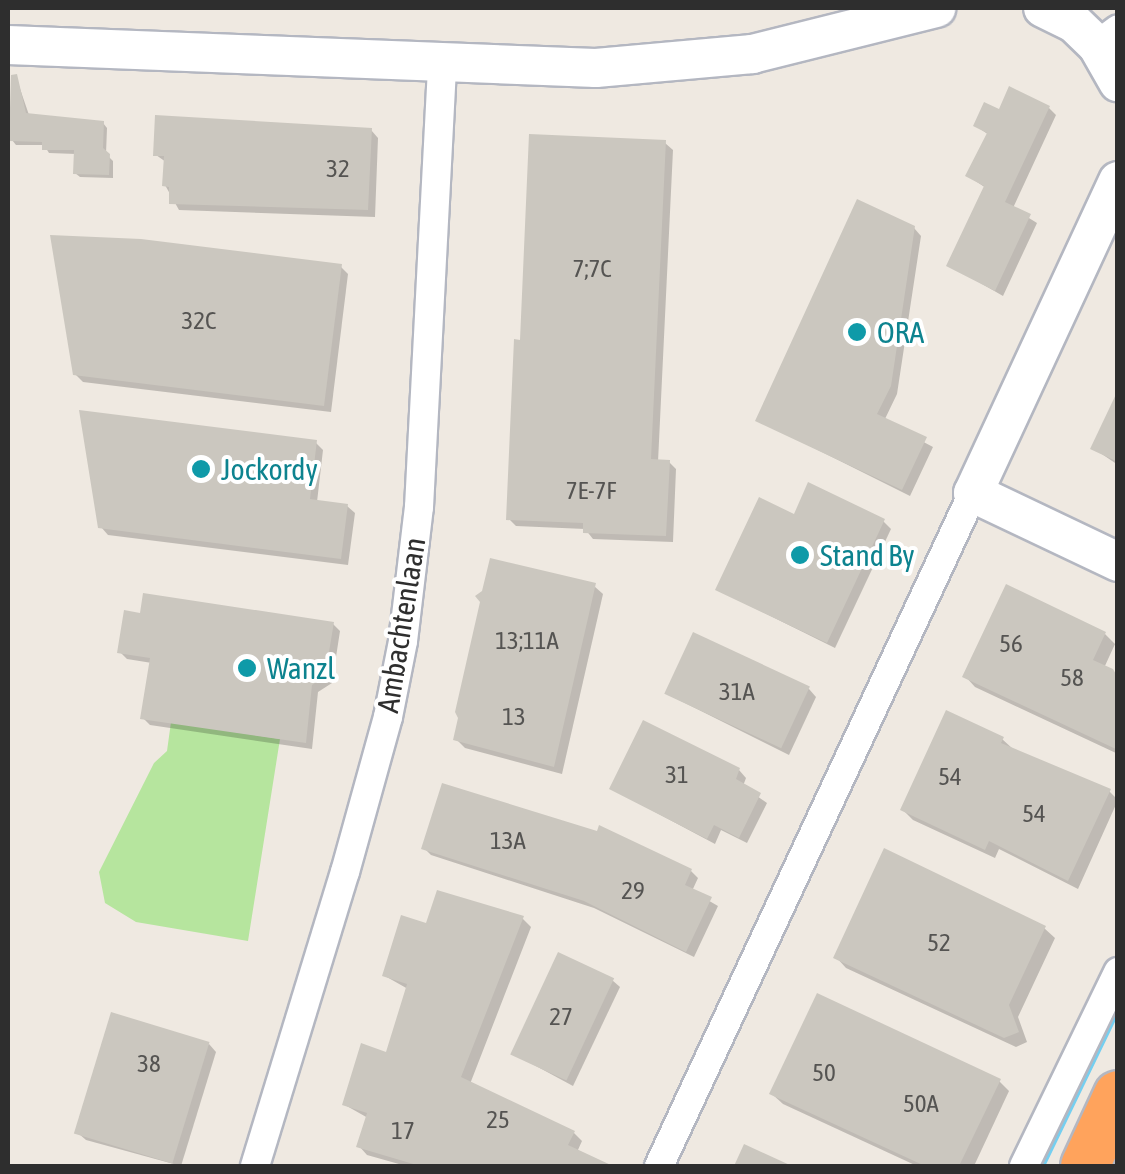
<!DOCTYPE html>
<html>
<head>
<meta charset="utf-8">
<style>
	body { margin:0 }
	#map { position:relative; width:1125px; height:1174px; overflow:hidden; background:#efe9e1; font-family:"Asap Condensed",sans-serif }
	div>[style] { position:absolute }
	.green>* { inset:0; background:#b6e59e }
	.shadow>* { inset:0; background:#0003 }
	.stream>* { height:6px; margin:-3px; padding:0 3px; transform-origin:3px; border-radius:3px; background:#75cff0 }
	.building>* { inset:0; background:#cbc7bf; transform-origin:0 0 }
	.roads { filter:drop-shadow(2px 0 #b4b7c1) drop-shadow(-2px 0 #b4b7c1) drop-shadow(0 2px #b4b7c1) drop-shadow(0 -2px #b4b7c1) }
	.street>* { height:28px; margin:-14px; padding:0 14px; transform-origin:14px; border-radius:14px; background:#fff }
	.secondary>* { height:38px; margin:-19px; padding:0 19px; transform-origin:19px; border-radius:19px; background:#fff }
	.highway>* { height:48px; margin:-24px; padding:0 24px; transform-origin:24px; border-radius:24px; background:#ffa35c }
	.dots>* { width:28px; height:28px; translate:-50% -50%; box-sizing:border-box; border:5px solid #fff; border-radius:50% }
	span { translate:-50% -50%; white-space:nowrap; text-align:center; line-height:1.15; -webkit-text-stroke:8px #fff; paint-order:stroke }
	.number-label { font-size:25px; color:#555452 }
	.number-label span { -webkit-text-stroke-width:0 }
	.culture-label { font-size:30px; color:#0d838f }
	.left { translate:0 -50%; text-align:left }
	.street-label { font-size:30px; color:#2e2e2e }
	.frame { position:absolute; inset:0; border:10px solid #2e2e2e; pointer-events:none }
</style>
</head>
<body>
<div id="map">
	<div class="green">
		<i style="clip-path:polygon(171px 722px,280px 739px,248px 941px,136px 922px,105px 903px,99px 872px,154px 763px,167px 751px)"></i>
	</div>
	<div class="shadow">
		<i style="clip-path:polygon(16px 77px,29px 115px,103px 123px,107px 128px,106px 154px,113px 161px,113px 178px,80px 177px,75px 173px,76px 154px,49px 153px,44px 145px,16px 145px,12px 140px)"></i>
		<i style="clip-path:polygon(1049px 108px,1056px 115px,1013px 208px,1037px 223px,1003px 296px,949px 265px,986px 188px,968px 176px,989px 135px,976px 126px,1000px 112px)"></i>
		<i style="clip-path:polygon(371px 130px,378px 138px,375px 217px,179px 210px,165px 185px,166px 162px,156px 155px)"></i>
		<i style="clip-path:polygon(665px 143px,673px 150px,658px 462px,669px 462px,676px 469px,673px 542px,593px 539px,585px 529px,516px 526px,509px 519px,523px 342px)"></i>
		<i style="clip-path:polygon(914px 228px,921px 236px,897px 394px,884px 421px,933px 447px,910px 496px,758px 420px)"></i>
		<i style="clip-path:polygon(341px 267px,348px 274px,331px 412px,83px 382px,75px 374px)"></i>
		<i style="clip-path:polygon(1118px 396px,1118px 465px,1093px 448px)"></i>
		<i style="clip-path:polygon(315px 442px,323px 450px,317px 502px,347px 506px,355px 513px,348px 565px,108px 535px,101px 527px)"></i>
		<i style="clip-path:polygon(795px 517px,883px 521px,891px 529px,835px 648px,718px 590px)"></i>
		<i style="clip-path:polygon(594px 586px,603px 594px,562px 774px,465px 748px,456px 739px)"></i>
		<i style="clip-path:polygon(333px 624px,340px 631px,332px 683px,318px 692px,312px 749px,150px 725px,143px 718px,152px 663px,127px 659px,120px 652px)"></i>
		<i style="clip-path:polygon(1105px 634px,1115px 644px,1104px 668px,1118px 678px,1118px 754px,975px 687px,965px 676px)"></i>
		<i style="clip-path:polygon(809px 689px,816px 697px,789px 755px,667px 694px)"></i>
		<i style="clip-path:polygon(1002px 739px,1013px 749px,1109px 791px,1118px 800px,1078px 889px,999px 849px,995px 858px,913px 820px,903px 810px)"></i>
		<i style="clip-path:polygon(739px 770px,746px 778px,743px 786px,767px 803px,747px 843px,721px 830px,715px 844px,612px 789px)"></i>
		<i style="clip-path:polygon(424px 848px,691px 871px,698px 878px,692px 891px,718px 906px,694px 957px,594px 908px,431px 855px)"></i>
		<i style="clip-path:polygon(523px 919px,531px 927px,470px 1084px,574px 1133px,582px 1141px,577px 1152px,598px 1166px,406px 1166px,367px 1155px,359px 1146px,368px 1118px,345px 1105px,388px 1055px,408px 989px,385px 976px,427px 926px)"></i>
		<i style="clip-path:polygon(1044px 928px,1055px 938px,1018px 1017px,1027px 1042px,1016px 1047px,846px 968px,836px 957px)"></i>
		<i style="clip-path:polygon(612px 980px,620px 987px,573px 1086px,512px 1053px)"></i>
		<i style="clip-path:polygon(209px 1044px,216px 1052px,181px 1166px,86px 1140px,78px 1133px)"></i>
		<i style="clip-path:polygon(999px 1081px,1009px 1091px,974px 1166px,917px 1166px,783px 1104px,772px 1094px)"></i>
	</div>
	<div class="stream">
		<i style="left:1042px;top:1166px;width:174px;rotate:-64.2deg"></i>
	</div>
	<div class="building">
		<i style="clip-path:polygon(17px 74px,26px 113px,104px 121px,103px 148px,110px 154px,109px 175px,73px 174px,74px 150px,42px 150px,42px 142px,9px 141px,11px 75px)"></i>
		<i style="clip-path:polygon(1009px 86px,1050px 106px,1005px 202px,1031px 214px,995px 291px,946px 266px,984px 186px,965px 176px,987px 133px,973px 126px,984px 102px,999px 109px)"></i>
		<i style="clip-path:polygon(155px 115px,372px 128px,368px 210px,169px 204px,169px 187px,162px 186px,164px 156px,153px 156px)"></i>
		<i style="clip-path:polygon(529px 134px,666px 140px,651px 459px,670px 460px,666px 536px,583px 533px,583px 523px,506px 520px,514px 339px,520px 340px)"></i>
		<i style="clip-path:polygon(857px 199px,915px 226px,891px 386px,877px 414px,927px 437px,902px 490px,755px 421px)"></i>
		<i style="clip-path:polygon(50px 235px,141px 239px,342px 264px,324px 406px,73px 375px)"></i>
		<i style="clip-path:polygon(1118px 390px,1118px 462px,1090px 449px)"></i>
		<i style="clip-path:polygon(79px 410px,317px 440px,310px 499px,348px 504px,341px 559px,98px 528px)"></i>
		<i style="clip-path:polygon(808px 482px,885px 519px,827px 643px,715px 590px,759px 497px,794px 514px)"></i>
		<i style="clip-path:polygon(490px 558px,596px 583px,554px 767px,453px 740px,458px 718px,455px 712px,480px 602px,475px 596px,482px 591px)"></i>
		<i style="clip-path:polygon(1006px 584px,1106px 632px,1093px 660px,1113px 669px,1118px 678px,1118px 750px,962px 677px)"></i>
		<i style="clip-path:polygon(143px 593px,334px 622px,325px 676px,312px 685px,306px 743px,140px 719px,150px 658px,117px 653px,124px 610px,140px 613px)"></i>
		<i style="left:693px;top:632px;width:129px;height:68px;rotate:25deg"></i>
		<i style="clip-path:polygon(946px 710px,1004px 737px,1001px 743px,1111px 789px,1068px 881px,989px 841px,985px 850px,900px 810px)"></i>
		<i style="clip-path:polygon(643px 720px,740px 768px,736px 779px,761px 793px,739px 838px,714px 825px,707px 839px,609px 789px)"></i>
		<i style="clip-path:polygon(442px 783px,597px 831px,599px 825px,692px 869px,685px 885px,712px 897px,686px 952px,584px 901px,421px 849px)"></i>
		<i style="clip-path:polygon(884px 848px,1046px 926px,1009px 1005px,1019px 1032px,1004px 1038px,833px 958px)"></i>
		<i style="clip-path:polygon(437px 890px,524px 916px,461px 1077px,575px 1131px,568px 1145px,613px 1166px,420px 1166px,356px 1147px,367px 1113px,342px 1105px,361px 1043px,386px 1052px,407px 984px,382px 976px,401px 915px,426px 923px)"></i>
		<i style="left:558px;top:952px;width:62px;height:113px;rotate:25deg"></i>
		<i style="clip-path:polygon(817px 993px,1001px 1079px,959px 1166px,925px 1166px,769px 1094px)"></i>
		<i style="left:111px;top:1012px;width:103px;height:127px;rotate:17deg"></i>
		<i style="clip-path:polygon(744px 1144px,792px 1166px,734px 1166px)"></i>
	</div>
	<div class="roads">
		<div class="street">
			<i style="left:1097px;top:45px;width:26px;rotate:-37deg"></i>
			<i style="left:255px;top:1166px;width:307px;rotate:-73deg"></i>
			<i style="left:345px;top:872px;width:161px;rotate:-74.5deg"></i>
			<i style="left:388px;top:717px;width:77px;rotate:-78.8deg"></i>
			<i style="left:403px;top:641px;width:135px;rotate:-83.2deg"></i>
			<i style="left:419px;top:507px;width:443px;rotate:-87deg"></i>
			<i style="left:659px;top:1166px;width:743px;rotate:-64.99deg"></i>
			<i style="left:1024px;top:1166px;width:216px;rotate:-64.1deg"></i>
		</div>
		<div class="secondary">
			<i style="left:1043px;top:8px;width:34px;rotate:26deg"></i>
			<i style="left:1074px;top:23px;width:32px;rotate:44deg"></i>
			<i style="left:1097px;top:45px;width:43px;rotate:60.4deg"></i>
			<i style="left:8px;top:45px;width:588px;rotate:2.24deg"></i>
			<i style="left:596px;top:68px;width:157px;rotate:-5.1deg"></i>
			<i style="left:752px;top:54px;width:190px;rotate:-14deg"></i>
			<i style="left:1118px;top:181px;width:344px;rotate:114.9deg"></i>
			<i style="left:973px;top:493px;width:161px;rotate:25.4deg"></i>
		</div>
		<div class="highway">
			<i style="left:1085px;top:1166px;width:78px;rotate:-65.1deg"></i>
		</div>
	</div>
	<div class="dots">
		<i style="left:857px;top:332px;background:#0f9aa8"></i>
		<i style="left:201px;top:469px;background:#0f9aa8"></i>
		<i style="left:800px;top:555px;background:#0f9aa8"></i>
		<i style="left:247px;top:668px;background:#0f9aa8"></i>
	</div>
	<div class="number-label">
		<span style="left:338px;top:168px">32</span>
		<span style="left:592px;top:268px">7;7C</span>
		<span style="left:199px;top:320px">32C</span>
		<span style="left:591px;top:490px">7E-7F</span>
		<span style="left:527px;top:640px">13;11A</span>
		<span style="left:1011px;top:643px">56</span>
		<span style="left:1072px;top:677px">58</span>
		<span style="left:737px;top:691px">31A</span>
		<span style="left:514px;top:716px">13</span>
		<span style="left:677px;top:774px">31</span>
		<span style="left:950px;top:776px">54</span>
		<span style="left:1034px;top:813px">54</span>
		<span style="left:508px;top:840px">13A</span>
		<span style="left:633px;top:890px">29</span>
		<span style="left:939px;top:942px">52</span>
		<span style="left:561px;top:1016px">27</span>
		<span style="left:149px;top:1063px">38</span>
		<span style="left:824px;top:1072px">50</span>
		<span style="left:921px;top:1103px">50A</span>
		<span style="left:498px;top:1119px">25</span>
		<span style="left:403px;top:1130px">17</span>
	</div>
	<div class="culture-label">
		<span class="left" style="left:877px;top:332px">ORA</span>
		<span class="left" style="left:221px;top:469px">Jockordy</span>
		<span class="left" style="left:820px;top:555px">Stand By</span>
		<span class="left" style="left:267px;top:668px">Wanzl</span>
	</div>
	<div class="street-label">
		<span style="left:401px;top:625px;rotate:-81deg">Ambachtenlaan</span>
	</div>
	<div class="frame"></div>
</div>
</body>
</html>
